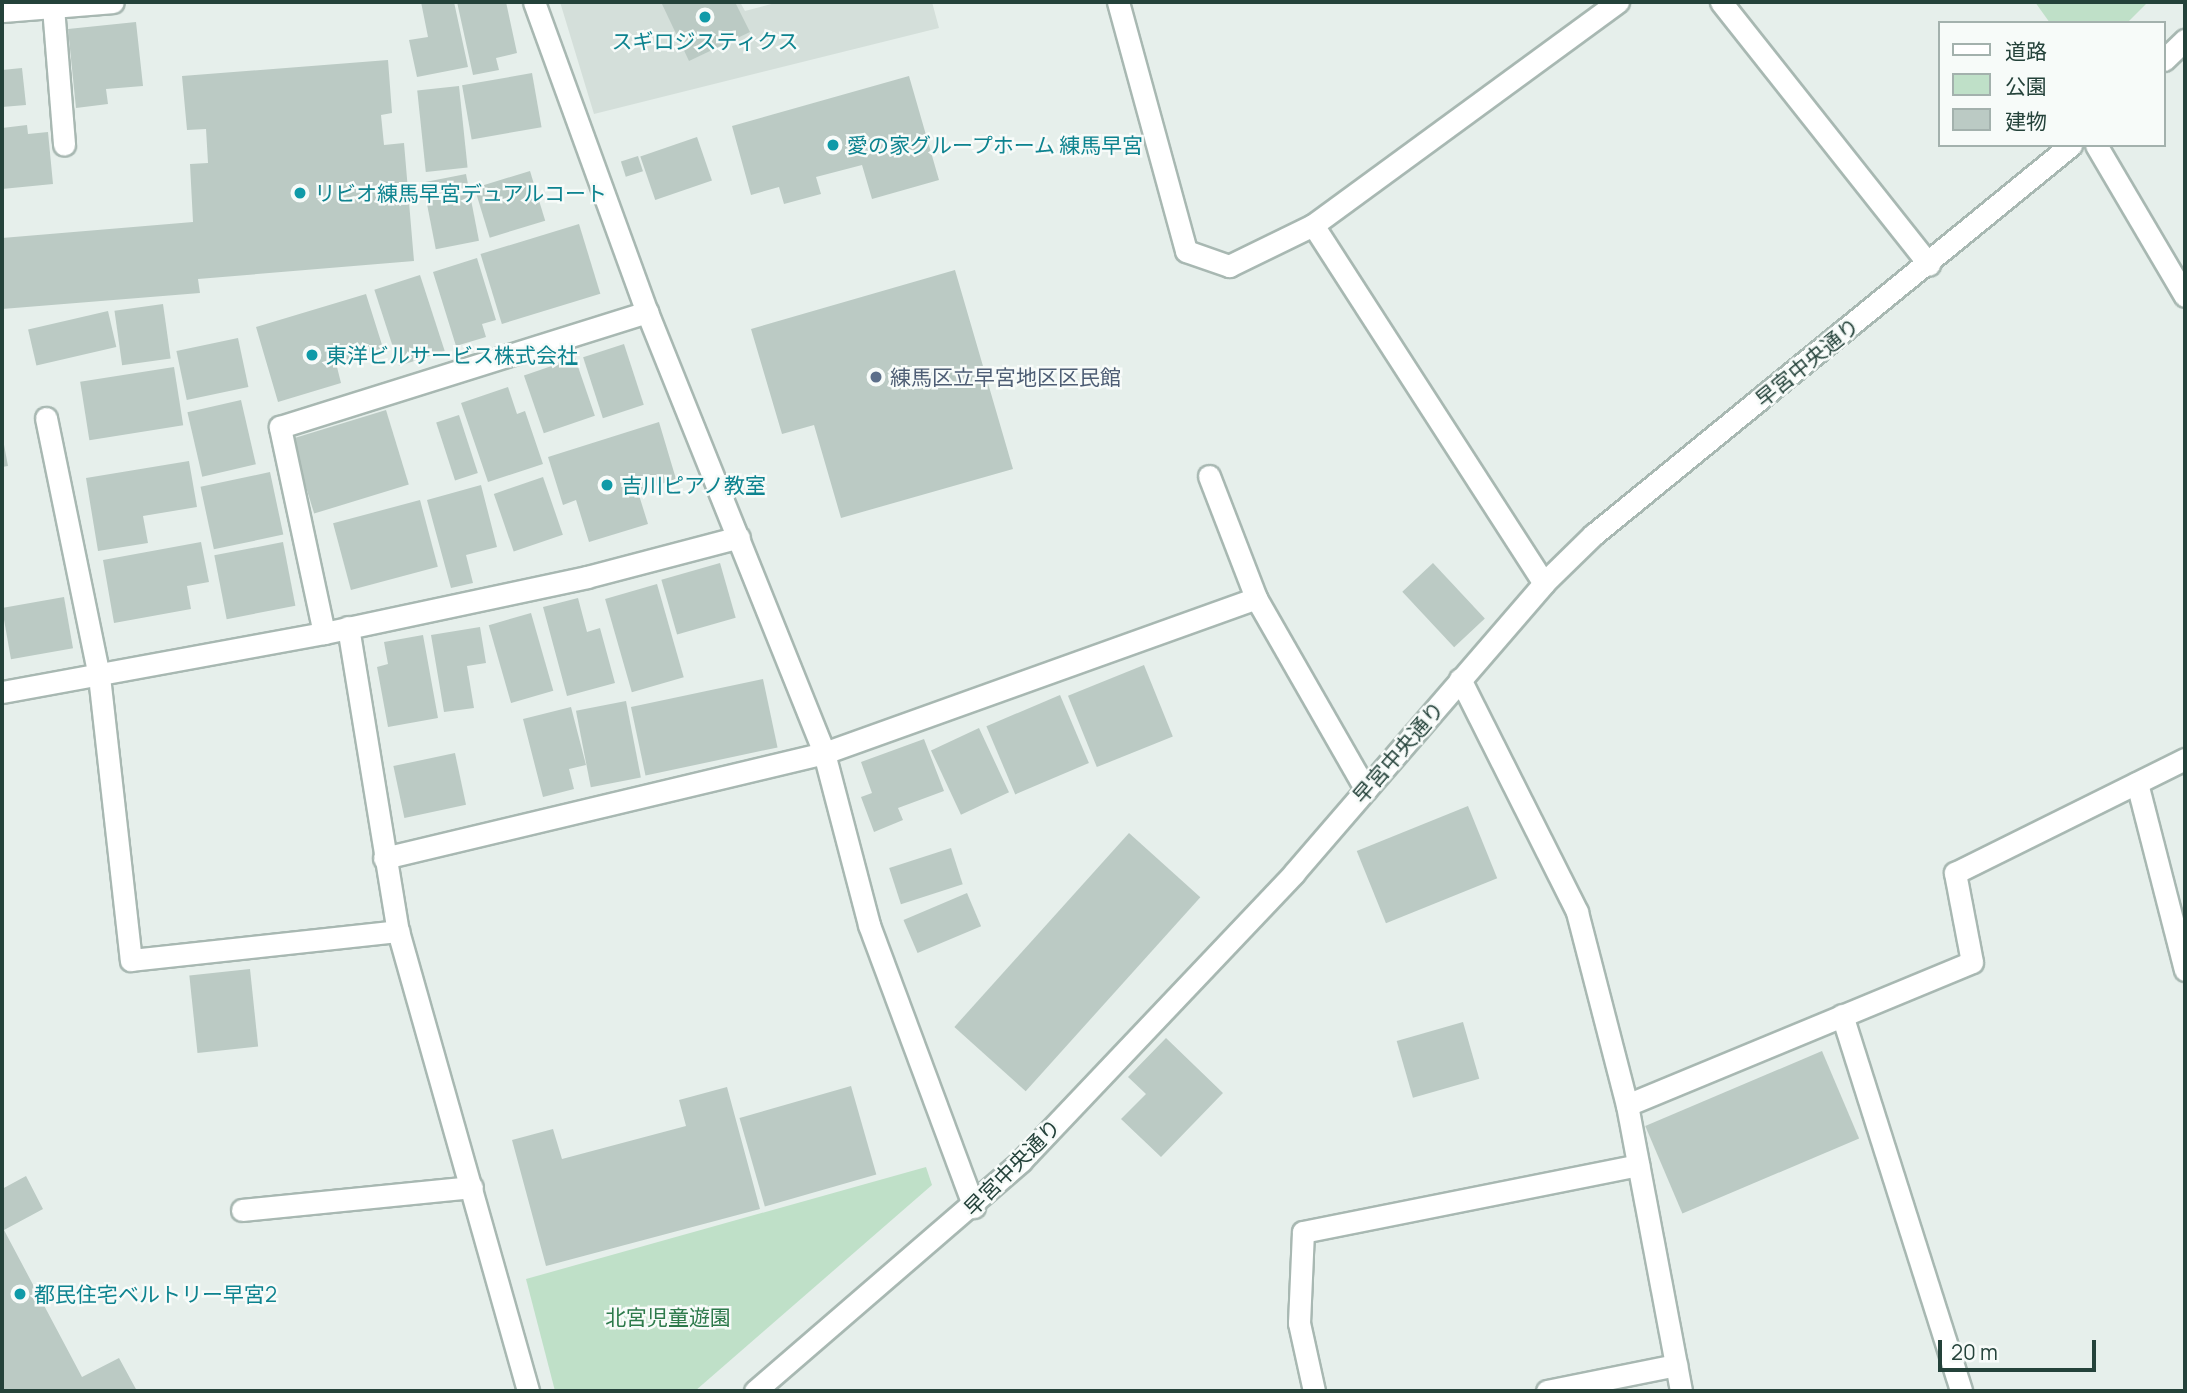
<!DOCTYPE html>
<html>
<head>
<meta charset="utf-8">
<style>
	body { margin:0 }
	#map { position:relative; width:2187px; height:1393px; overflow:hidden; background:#e6efeb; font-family:Manrope,"Noto Sans JP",sans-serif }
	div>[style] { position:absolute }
	.built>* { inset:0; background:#d4dfda }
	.green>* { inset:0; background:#bfe0c8 }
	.building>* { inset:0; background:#bbcac4; transform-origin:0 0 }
	.roads { filter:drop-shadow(2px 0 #a8b8b2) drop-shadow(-2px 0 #a8b8b2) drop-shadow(0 2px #a8b8b2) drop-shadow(0 -2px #a8b8b2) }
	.service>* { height:21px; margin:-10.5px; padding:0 10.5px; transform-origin:10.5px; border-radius:10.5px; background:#fff }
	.minor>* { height:21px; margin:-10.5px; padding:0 10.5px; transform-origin:10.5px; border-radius:10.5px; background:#fff }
	.tertiary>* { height:21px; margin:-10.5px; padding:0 10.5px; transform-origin:10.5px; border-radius:10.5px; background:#fff }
	.dots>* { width:19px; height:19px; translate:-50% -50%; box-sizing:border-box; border:4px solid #f7fbf9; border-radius:50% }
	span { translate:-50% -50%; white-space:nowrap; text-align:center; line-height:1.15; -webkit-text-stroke:5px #f7fbf9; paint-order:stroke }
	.culture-label { font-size:21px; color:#0d838f }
	.left { translate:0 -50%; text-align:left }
	.street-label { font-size:21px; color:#24423a }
	.service-label { font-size:21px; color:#4e5e75 }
	.park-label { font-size:21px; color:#2d7a4b }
	.frame { position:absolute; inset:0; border:4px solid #24423a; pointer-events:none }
	.legend { position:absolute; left:1938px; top:21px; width:228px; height:126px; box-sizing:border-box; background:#f7fbf9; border:2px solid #a3b1ad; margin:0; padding:9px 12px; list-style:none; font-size:21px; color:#24423a }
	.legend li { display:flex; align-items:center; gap:14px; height:35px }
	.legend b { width:35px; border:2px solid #a3b1ad }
	.scale { position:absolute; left:1938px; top:1340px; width:158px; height:32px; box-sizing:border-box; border:4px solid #24423a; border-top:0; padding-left:9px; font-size:21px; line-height:24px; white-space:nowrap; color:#24423a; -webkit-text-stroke:5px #f7fbf9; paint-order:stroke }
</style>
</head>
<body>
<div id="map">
	<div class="built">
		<i style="clip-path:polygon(560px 2px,740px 2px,745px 11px,779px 2px,932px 2px,939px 28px,594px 114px)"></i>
	</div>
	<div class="green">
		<i style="clip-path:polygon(2035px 2px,2148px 2px,2127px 23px,2050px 23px)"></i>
		<i style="clip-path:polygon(926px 1167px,932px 1185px,695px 1391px,555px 1391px,526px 1279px)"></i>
	</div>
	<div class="building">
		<i style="clip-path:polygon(421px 2px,454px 2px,468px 67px,417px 77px,409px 40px,428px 37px)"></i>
		<i style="clip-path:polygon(457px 2px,506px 2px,517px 53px,496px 58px,499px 70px,473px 75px)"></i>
		<i style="clip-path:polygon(661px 2px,735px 2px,750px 32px,689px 61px)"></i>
		<i style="clip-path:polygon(136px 22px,143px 86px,106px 89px,108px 104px,76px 108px,68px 29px)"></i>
		<i style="clip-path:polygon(388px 60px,392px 113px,381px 115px,384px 145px,404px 143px,414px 261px,198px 279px,200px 293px,2px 309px,2px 238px,193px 222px,190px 164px,208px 163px,206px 129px,187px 130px,182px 76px)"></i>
		<i style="clip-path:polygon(22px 68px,26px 105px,2px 107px,2px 70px)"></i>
		<i style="left:532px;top:73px;width:55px;height:71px;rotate:80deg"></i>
		<i style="clip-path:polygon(909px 76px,939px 180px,872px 199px,862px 165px,816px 177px,821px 194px,784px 204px,779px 187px,751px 195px,732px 126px)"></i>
		<i style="left:459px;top:86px;width:82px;height:42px;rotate:84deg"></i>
		<i style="clip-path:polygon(27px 125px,28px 134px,48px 132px,53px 184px,2px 189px,2px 128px)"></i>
		<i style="left:697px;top:137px;width:46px;height:60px;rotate:71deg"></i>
		<i style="left:638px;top:156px;width:16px;height:18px;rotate:72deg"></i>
		<i style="left:530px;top:171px;width:52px;height:58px;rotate:73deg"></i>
		<i style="left:466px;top:174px;width:68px;height:44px;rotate:79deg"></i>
		<i style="left:579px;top:224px;width:73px;height:103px;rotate:73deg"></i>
		<i style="clip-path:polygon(477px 258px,496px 320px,482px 324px,486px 337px,456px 346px,433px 272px)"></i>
		<i style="clip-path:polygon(955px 270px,1013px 469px,841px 518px,814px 425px,782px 434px,751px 329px)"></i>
		<i style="left:420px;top:275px;width:80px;height:48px;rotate:72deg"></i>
		<i style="clip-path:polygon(366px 294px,383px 348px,336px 363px,341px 383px,278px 402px,256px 327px)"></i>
		<i style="left:163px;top:304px;width:55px;height:49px;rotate:82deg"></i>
		<i style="left:108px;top:311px;width:37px;height:82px;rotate:77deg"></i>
		<i style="left:238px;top:338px;width:50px;height:63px;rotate:78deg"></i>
		<i style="left:624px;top:344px;width:64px;height:43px;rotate:72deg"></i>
		<i style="left:575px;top:358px;width:61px;height:54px;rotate:71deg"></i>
		<i style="left:174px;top:367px;width:59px;height:95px;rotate:81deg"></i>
		<i style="clip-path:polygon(508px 387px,517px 414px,525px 411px,543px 464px,488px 482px,461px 403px)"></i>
		<i style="left:241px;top:400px;width:66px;height:55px;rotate:77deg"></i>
		<i style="left:386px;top:410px;width:78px;height:99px;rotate:73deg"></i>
		<i style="left:459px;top:415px;width:61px;height:24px;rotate:72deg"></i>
		<i style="clip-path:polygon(659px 422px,676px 479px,638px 492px,648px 524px,589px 542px,576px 500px,563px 505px,548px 457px)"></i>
		<i style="clip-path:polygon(2px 434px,8px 466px,2px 467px)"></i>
		<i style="clip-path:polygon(189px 461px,197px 507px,143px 516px,148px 543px,98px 551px,86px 478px)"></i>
		<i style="left:270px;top:472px;width:64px;height:71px;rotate:78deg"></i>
		<i style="left:543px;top:477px;width:61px;height:52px;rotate:71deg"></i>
		<i style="clip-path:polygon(481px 485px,497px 547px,466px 555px,473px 583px,451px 588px,427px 500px)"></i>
		<i style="left:420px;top:500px;width:69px;height:90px;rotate:75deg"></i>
		<i style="clip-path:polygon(201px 542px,209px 582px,187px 586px,191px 609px,114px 623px,103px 560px)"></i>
		<i style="left:283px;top:542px;width:65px;height:70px;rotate:79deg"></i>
		<i style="left:720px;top:563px;width:57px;height:61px;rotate:74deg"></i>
		<i style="left:1433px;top:563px;width:76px;height:42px;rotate:47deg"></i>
		<i style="left:657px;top:584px;width:97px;height:54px;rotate:74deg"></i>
		<i style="left:64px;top:597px;width:52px;height:63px;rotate:80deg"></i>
		<i style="clip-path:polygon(578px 598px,587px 632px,600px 628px,615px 683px,567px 696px,543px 607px)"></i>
		<i style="left:531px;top:613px;width:81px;height:44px;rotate:74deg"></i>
		<i style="clip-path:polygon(480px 627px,486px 663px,467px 666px,474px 708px,444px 712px,431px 635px)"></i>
		<i style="clip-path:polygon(423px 635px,438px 718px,388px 727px,377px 667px,388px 664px,384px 642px)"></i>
		<i style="left:1144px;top:665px;width:77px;height:82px;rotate:68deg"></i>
		<i style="left:763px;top:679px;width:70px;height:135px;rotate:78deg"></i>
		<i style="left:1060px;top:695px;width:74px;height:80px;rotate:67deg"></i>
		<i style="left:626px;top:701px;width:78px;height:51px;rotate:79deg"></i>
		<i style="clip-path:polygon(571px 707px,586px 765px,569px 769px,574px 789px,543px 797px,523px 719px)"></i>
		<i style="left:979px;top:728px;width:71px;height:53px;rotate:65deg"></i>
		<i style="clip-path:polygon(924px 739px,944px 791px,898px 808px,903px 820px,874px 832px,861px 797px,872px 793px,861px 762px)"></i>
		<i style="left:455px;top:753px;width:53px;height:63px;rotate:78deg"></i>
		<i style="left:1468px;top:806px;width:78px;height:120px;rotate:68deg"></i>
		<i style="left:1129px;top:833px;width:96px;height:261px;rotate:42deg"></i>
		<i style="left:951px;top:848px;width:38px;height:65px;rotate:72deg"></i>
		<i style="left:967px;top:893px;width:36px;height:69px;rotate:67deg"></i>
		<i style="left:250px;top:969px;width:78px;height:61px;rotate:84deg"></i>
		<i style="left:1463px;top:1022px;width:59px;height:69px;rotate:74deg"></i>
		<i style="clip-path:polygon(1166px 1038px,1223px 1093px,1161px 1157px,1121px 1119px,1146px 1094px,1128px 1077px)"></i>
		<i style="left:1822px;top:1051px;width:95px;height:192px;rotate:67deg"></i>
		<i style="left:851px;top:1086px;width:92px;height:116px;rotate:74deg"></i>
		<i style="clip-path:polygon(727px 1087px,760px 1209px,546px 1266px,512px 1140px,553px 1129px,562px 1159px,686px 1126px,679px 1100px)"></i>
		<i style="clip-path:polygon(26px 1176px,43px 1209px,4px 1230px,82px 1377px,119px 1358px,137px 1391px,2px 1391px,2px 1189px)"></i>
	</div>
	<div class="roads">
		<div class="service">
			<i style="left:53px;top:7px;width:138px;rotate:85.4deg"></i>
			<i style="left:2096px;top:145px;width:175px;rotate:59.5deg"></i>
			<i style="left:46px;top:418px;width:263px;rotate:78.4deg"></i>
			<i style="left:99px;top:676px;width:286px;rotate:83.6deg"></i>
			<i style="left:131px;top:960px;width:269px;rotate:-6.2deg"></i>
			<i style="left:324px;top:633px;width:211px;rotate:-102.1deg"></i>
			<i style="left:280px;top:427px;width:385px;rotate:-17.4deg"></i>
			<i style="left:1314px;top:1391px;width:70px;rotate:-102.4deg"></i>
			<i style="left:1299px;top:1323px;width:91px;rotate:-87.5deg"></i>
			<i style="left:1303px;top:1232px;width:342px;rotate:-11.3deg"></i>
			<i style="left:1547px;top:1391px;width:132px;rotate:-11.4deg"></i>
		</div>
		<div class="minor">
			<i style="left:534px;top:2px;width:330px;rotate:70deg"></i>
			<i style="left:647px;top:312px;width:475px;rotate:68.1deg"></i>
			<i style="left:824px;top:753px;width:178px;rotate:75.3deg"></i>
			<i style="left:869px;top:925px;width:301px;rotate:69.6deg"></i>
			<i style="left:1118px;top:2px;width:258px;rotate:74.7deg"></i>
			<i style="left:1186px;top:251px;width:46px;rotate:19.2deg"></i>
			<i style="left:1229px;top:266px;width:93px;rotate:-26deg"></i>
			<i style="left:1313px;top:225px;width:426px;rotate:57.2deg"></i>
			<i style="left:1721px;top:2px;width:335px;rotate:51.6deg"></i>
			<i style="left:2px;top:11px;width:111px;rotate:-4.6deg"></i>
			<i style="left:1313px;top:225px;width:378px;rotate:-36.2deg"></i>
			<i style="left:1209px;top:476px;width:131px;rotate:68.9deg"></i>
			<i style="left:348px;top:627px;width:308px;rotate:80.7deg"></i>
			<i style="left:398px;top:931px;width:478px;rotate:74.2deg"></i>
			<i style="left:1460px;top:679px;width:261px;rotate:63.3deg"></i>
			<i style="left:1577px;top:912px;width:199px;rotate:75.5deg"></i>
			<i style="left:1627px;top:1105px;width:291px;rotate:79.3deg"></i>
			<i style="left:2px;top:692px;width:327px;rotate:-10.4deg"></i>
			<i style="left:324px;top:633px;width:269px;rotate:-12deg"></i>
			<i style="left:587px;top:577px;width:157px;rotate:-14.7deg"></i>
			<i style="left:2137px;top:783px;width:193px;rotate:75.6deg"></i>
			<i style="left:384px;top:858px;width:452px;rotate:-13.4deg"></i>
			<i style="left:824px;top:753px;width:459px;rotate:-19.7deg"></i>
			<i style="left:1256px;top:598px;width:221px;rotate:60.2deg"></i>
			<i style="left:1842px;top:1015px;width:394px;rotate:72.4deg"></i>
			<i style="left:1627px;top:1105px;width:373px;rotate:-22.5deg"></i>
			<i style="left:1972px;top:962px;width:91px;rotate:-100.8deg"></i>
			<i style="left:1955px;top:873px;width:257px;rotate:-26.4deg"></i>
			<i style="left:242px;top:1210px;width:231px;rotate:-5.7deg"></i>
		</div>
		<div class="tertiary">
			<i style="left:2164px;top:60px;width:29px;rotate:-44deg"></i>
			<i style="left:755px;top:1391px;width:352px;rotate:-40.8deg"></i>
			<i style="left:1021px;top:1161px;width:397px;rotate:-46.5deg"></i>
			<i style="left:1294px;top:873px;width:383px;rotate:-49.2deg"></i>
			<i style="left:1544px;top:583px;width:69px;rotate:-44.4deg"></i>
			<i style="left:1593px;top:535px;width:617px;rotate:-39.21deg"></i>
		</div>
	</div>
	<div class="dots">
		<i style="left:705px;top:17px;background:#0f9aa8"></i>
		<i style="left:833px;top:145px;background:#0f9aa8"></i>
		<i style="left:300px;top:193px;background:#0f9aa8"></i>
		<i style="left:312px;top:355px;background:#0f9aa8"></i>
		<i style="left:876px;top:377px;background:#5c6f8a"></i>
		<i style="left:607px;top:485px;background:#0f9aa8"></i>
		<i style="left:20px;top:1294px;background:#0f9aa8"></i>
	</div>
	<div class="culture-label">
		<span style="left:705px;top:41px">スギロジスティクス</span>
		<span class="left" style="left:847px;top:145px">愛の家グループホーム 練馬早宮</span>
		<span class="left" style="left:314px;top:193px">リビオ練馬早宮デュアルコート</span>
		<span class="left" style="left:326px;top:355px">東洋ビルサービス株式会社</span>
		<span class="left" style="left:621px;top:485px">吉川ピアノ教室</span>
		<span class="left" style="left:34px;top:1294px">都民住宅ベルトリー早宮2</span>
	</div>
	<div class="street-label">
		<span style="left:1807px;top:362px;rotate:-39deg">早宮中央通り</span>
		<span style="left:1398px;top:752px;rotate:-49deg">早宮中央通り</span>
		<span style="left:1012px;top:1167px;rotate:-45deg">早宮中央通り</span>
	</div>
	<div class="service-label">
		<span class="left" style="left:890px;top:377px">練馬区立早宮地区区民館</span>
	</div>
	<div class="park-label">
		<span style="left:668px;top:1317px">北宮児童遊園</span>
	</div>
	<div class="frame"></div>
	<ul class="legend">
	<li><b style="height:9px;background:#fff"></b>道路</li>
	<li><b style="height:19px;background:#bfe0c8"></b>公園</li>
	<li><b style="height:19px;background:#bbcac4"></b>建物</li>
	</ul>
	<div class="scale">20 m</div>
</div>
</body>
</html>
